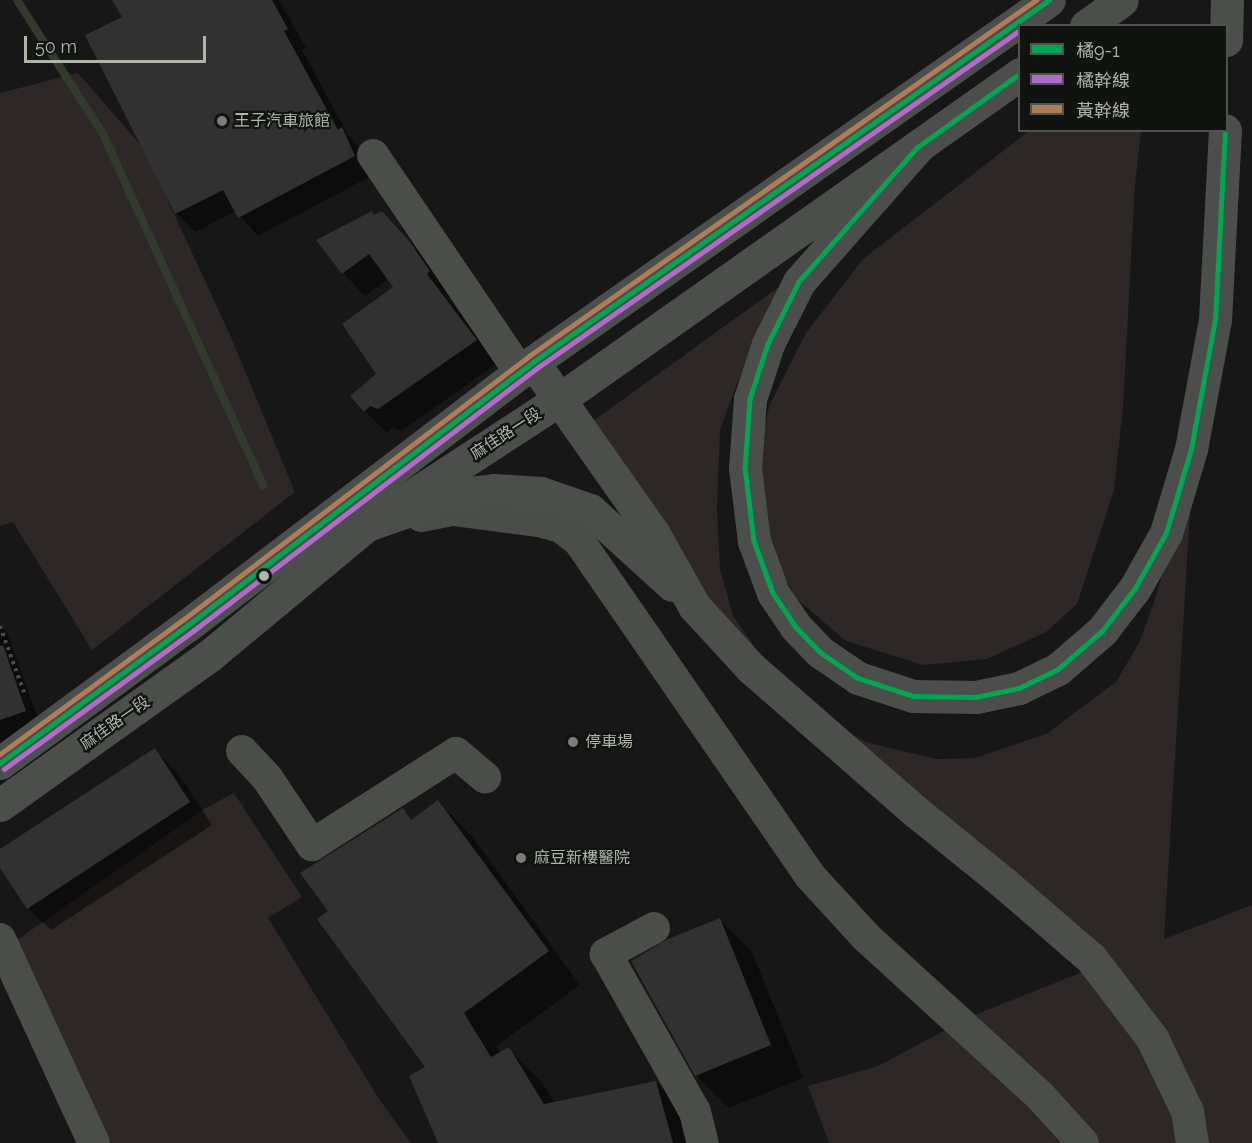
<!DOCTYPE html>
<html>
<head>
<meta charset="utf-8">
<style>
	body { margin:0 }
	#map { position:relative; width:1252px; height:1143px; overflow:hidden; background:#171717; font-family:Raleway,"Noto Sans TC",sans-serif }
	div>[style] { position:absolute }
	.green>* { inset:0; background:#2d2727 }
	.shadow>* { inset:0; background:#0007 }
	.stream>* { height:8px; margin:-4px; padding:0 4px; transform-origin:4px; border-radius:4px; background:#34392e }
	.building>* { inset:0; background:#303130 }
	.path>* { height:4px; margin-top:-2px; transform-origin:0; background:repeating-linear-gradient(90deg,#4b4d4b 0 3px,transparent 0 7.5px) }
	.minor>* { height:32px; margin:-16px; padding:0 16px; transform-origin:16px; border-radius:16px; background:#4b4d49 }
	.major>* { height:33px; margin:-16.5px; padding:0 16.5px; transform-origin:16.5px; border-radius:16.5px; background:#4c4e4c }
	.highway>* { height:33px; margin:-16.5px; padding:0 16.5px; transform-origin:16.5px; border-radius:16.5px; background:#4c4e4c }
	.bus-1>* { height:4.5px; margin:-2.25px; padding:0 2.25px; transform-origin:2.25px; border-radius:2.25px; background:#00a651 }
	.bus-2>* { height:4.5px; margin:-2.25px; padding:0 2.25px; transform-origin:2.25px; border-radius:2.25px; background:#b06ccc }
	.bus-3>* { height:4.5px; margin:-2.25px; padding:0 2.25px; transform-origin:2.25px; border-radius:2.25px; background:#b07c57 }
	.dots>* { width:16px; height:16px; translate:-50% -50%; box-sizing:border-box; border:3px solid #111311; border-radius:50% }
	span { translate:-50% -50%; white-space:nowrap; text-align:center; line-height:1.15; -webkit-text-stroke:4.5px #111311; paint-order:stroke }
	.poi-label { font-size:16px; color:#aeb6aa }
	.left { translate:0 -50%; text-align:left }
	.street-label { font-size:16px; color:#aeb6aa }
	.legend { position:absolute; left:1018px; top:24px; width:210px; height:108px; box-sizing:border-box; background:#111311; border:2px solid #50544e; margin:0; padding:8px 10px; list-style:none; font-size:18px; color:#aeb6aa }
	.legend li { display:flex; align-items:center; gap:12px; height:30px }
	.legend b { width:30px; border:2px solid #50544e }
	.scale { position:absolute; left:24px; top:36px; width:182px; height:27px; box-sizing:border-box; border:3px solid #aeb6aa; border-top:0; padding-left:8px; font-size:18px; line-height:21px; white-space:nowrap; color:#aeb6aa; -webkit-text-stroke:4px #111311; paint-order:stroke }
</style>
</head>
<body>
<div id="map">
	<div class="green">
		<i style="clip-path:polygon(78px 73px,144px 149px,230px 335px,295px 492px,92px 650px,13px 522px,0 526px,0 93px)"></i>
		<i style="clip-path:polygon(1029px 131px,1141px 131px,1135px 185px,1123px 407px,1114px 490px,1077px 604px,1046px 632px,987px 659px,923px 665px,846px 641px,797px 599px,765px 544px,754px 467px,770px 404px,806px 333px,863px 259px)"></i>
		<i style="clip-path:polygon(836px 246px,760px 338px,737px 383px,720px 430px,717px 509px,720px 569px,733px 616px,775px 676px,829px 724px,869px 743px,937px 759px,975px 758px,1046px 734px,1116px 682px,1140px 641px,1156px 596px,1193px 463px,1164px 939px,1252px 905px,1252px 1143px,829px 1143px,808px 1086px,878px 1066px,972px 1016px,1095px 967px,785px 711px,579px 431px)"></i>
		<i style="clip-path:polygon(234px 793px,302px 897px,268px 918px,379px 1099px,411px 1143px,111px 1143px,17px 940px,204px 809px)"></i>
	</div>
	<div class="shadow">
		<i style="clip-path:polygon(114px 0,279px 0,306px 48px,302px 50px,348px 135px,361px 148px,373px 175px,258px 236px,236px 211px,195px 232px,176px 213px,124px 18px)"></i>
		<i style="clip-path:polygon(375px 216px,404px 236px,432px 266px,451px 294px,448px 298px,498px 363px,401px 431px,393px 428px,387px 433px,365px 411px,378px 375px,396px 287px,389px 278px,365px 296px,343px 273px,318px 241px)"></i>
		<i style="clip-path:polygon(0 625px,7px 632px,41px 727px,0 751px)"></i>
		<i style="clip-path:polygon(154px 750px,177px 772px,212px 825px,51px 930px,28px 908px,0 865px,0 851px)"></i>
		<i style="clip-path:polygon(438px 802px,471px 835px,580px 985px,496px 1046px,500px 1053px,508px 1049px,541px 1081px,555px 1103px,656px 1082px,689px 1115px,696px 1143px,439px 1143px,428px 1068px,330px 911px,402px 810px,413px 821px)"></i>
		<i style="clip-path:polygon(720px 920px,752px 952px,803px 1078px,729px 1108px,696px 1075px)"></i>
	</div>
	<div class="stream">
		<i style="left:17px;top:0;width:159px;rotate:57.3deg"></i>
		<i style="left:103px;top:134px;width:386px;rotate:65.5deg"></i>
	</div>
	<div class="building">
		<i style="clip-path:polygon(112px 0,272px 0,288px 29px,284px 31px,338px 130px,342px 127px,355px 156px,238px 218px,223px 190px,175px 214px,85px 35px,122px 17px)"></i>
		<i style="clip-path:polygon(372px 211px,374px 215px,382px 211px,410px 242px,430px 271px,427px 274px,477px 340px,378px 409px,370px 406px,364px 412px,350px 396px,376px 374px,342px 324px,393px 287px,369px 254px,342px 274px,316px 240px)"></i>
		<i style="clip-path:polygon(3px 645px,26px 711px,0 720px,0 646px)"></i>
		<i style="clip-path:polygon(155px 748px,190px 802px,27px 909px,0 868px,0 849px)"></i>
		<i style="clip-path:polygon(438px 800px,549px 951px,464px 1013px,491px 1057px,509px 1047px,544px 1104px,656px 1081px,673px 1143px,438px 1143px,409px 1076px,425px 1067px,317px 919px,328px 911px,300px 873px,403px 808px,411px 820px)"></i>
		<i style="clip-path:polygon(720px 918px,771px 1045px,695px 1076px,631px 961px,668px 939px)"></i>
	</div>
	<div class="path">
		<i style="left:0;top:626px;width:73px;rotate:70.1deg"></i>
	</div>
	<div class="minor">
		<i style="left:373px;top:155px;width:262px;rotate:55.9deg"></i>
		<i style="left:421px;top:516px;width:33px;rotate:-11deg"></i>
		<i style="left:453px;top:510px;width:87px;rotate:7.3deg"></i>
		<i style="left:539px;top:521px;width:23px;rotate:15deg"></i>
		<i style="left:561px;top:527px;width:23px;rotate:38deg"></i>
		<i style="left:579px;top:541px;width:407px;rotate:55.4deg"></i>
		<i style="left:810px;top:876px;width:83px;rotate:47.4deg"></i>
		<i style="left:866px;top:937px;width:237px;rotate:42.4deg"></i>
		<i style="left:1041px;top:1097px;width:62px;rotate:47.6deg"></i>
		<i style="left:242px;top:751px;width:37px;rotate:47deg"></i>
		<i style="left:267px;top:778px;width:81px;rotate:56.1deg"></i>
		<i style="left:312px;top:845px;width:171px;rotate:-32.6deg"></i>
		<i style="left:456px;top:753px;width:38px;rotate:40deg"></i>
		<i style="left:654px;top:928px;width:55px;rotate:151.6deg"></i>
		<i style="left:606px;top:954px;width:181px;rotate:60.6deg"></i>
		<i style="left:695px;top:1112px;width:32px;rotate:76deg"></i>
		<i style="left:0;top:939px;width:225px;rotate:65.3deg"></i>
	</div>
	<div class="major">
		<i style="left:1086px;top:26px;width:44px;rotate:-35.8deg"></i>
		<i style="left:0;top:763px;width:233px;rotate:-36.3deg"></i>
		<i style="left:188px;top:625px;width:434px;rotate:-37.3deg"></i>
		<i style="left:533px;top:362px;width:630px;rotate:-35.05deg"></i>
		<i style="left:0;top:805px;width:257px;rotate:-35.5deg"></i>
		<i style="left:209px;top:656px;width:205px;rotate:-39.7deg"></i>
		<i style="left:367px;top:525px;width:230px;rotate:-33.1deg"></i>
		<i style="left:560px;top:399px;width:563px;rotate:-35.24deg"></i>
	</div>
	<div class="highway">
		<i style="left:1226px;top:40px;width:40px;rotate:-88.6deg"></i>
		<i style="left:917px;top:148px;width:179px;rotate:131.4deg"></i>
		<i style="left:799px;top:282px;width:69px;rotate:116.6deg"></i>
		<i style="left:768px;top:344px;width:58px;rotate:108.1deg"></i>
		<i style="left:750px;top:399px;width:69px;rotate:94.1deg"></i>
		<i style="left:745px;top:468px;width:74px;rotate:83deg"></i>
		<i style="left:754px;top:541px;width:55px;rotate:69.9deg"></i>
		<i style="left:773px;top:593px;width:41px;rotate:55.9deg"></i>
		<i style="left:796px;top:627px;width:35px;rotate:46deg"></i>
		<i style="left:820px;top:652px;width:46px;rotate:34.4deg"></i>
		<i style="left:858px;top:678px;width:58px;rotate:18.1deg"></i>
		<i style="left:913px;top:696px;width:63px;rotate:0.9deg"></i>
		<i style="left:976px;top:697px;width:44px;rotate:-11.8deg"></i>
		<i style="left:1019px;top:688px;width:43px;rotate:-26deg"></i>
		<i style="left:1058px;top:669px;width:58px;rotate:-40.8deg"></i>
		<i style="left:1102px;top:631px;width:54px;rotate:-52.5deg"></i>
		<i style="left:1135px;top:588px;width:63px;rotate:-60.6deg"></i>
		<i style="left:1166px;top:533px;width:88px;rotate:-73.4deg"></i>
		<i style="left:1191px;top:449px;width:131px;rotate:-79.5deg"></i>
		<i style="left:1215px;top:320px;width:190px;rotate:-87deg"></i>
		<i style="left:533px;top:362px;width:210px;rotate:54.9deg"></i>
		<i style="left:654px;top:534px;width:82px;rotate:60.9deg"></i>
		<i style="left:694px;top:606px;width:84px;rotate:47.4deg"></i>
		<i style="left:751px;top:668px;width:218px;rotate:41.1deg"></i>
		<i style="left:915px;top:811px;width:114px;rotate:39deg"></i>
		<i style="left:1004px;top:883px;width:115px;rotate:40.8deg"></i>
		<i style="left:1091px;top:958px;width:101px;rotate:52.7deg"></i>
		<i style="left:1152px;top:1038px;width:81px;rotate:64.4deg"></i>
		<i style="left:1187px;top:1111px;width:32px;rotate:81deg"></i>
		<i style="left:367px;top:525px;width:91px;rotate:-19.2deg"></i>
		<i style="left:453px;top:495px;width:41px;rotate:-7deg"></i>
		<i style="left:494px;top:490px;width:47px;rotate:3.7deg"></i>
		<i style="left:541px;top:493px;width:52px;rotate:19.1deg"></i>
		<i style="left:590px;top:510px;width:111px;rotate:42.4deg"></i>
	</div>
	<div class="bus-1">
		<i style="left:1020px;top:74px;width:127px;rotate:144.3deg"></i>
		<i style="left:917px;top:148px;width:179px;rotate:131.4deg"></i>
		<i style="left:799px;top:282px;width:69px;rotate:116.6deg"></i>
		<i style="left:768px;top:344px;width:58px;rotate:108.1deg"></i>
		<i style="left:750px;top:399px;width:69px;rotate:94.1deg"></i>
		<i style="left:745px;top:468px;width:74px;rotate:83deg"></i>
		<i style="left:754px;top:541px;width:55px;rotate:69.9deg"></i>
		<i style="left:773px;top:593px;width:41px;rotate:55.9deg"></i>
		<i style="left:796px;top:627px;width:35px;rotate:46deg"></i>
		<i style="left:820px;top:652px;width:46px;rotate:34.4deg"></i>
		<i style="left:858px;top:678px;width:58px;rotate:18.1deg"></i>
		<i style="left:913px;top:696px;width:63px;rotate:0.9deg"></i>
		<i style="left:976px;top:697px;width:44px;rotate:-11.8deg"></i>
		<i style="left:1019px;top:688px;width:43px;rotate:-26deg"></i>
		<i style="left:1058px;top:669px;width:58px;rotate:-40.8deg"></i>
		<i style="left:1102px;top:631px;width:54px;rotate:-52.5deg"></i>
		<i style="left:1135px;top:588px;width:63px;rotate:-60.6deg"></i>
		<i style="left:1166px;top:533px;width:88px;rotate:-73.4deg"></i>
		<i style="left:1191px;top:449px;width:131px;rotate:-79.5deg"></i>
		<i style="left:1215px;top:320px;width:190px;rotate:-87deg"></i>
		<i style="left:0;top:763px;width:233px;rotate:-36.3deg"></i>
		<i style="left:188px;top:625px;width:434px;rotate:-37.3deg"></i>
		<i style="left:533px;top:362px;width:630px;rotate:-35.05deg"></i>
	</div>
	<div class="bus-2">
		<i style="left:4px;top:769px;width:234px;rotate:-36.1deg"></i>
		<i style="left:193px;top:631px;width:433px;rotate:-37.4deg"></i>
		<i style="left:537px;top:368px;width:590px;rotate:-34.98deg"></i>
	</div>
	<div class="bus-3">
		<i style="left:0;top:754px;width:228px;rotate:-36.3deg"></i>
		<i style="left:184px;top:619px;width:434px;rotate:-37.3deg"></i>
		<i style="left:529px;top:356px;width:620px;rotate:-35.08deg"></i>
	</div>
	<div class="dots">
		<i style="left:222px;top:121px;background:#797e77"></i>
		<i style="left:264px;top:576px;background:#aeb6aa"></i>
		<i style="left:573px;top:742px;background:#797e77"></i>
		<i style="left:521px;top:858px;background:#797e77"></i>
	</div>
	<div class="poi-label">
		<span class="left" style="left:234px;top:121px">王子汽車旅館</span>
		<span class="left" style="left:585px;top:742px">停車場</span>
		<span class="left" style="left:534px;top:858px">麻豆新樓醫院</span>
	</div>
	<div class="street-label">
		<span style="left:506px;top:434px;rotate:-33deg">麻佳路一段</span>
		<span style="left:115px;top:723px;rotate:-35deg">麻佳路一段</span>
	</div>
	<ul class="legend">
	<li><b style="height:8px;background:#00a651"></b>橘9-1</li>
	<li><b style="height:8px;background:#b06ccc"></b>橘幹線</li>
	<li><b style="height:8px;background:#b07c57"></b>黃幹線</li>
	</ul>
	<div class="scale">50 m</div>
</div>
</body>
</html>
